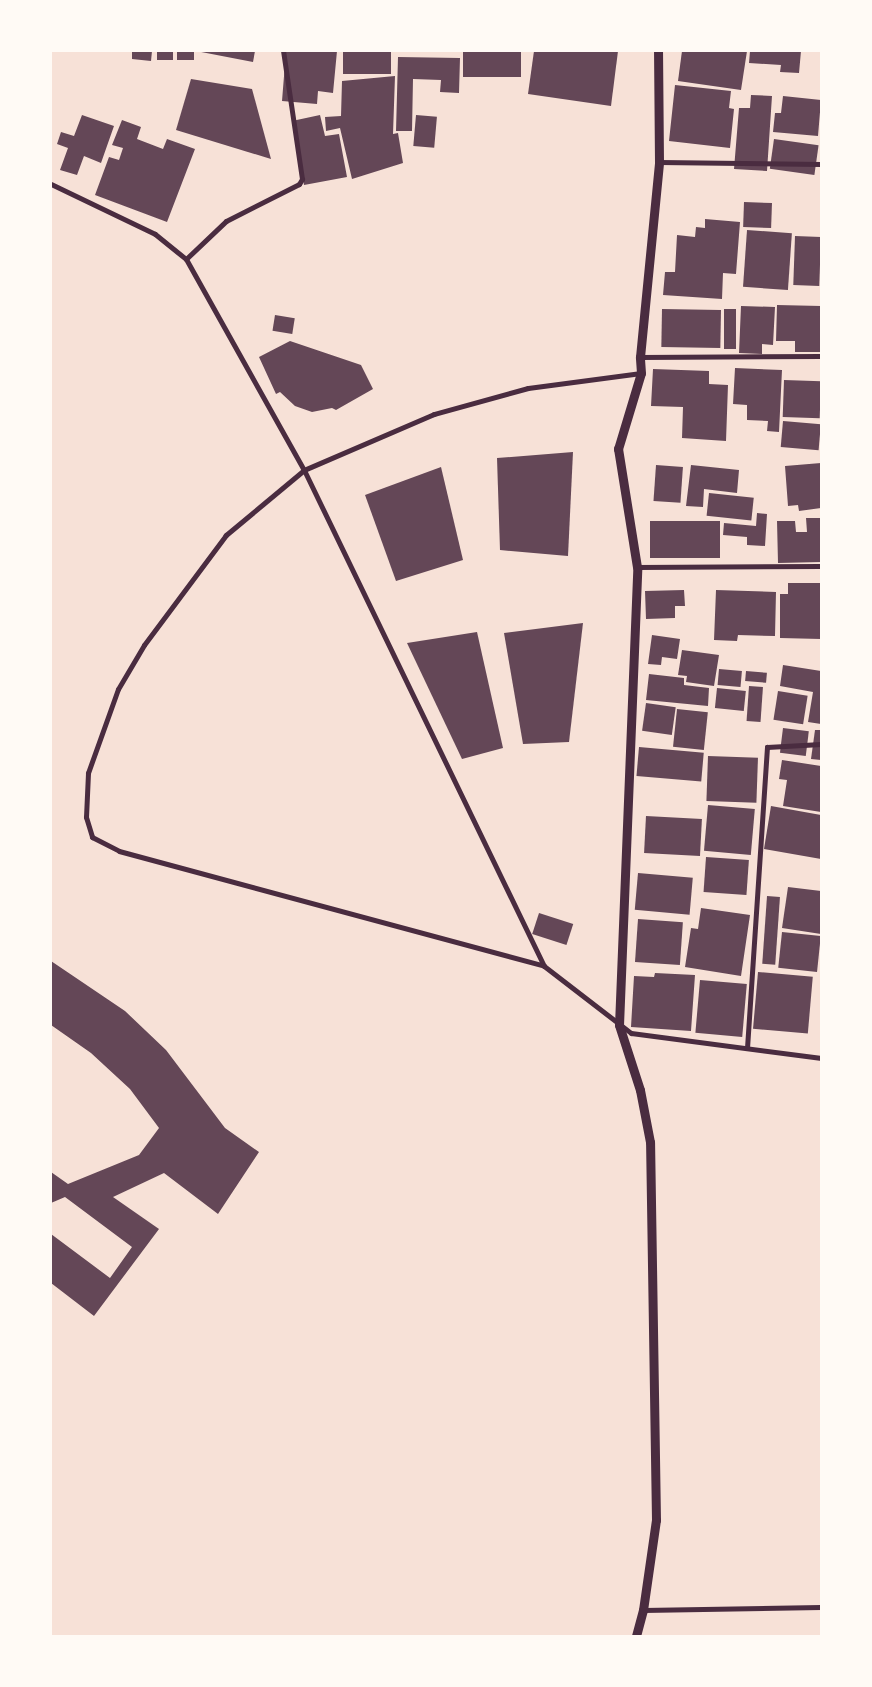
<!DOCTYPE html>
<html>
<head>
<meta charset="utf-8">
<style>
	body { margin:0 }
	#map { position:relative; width:872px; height:1687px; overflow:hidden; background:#f7e1d7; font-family:"Work Sans",sans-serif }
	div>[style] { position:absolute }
	.building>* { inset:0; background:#644757; transform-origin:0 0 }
	.minor>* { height:5px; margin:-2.5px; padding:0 2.5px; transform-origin:2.5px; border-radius:2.5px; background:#4a2c40 }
	.tertiary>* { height:9px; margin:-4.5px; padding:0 4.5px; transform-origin:4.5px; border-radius:4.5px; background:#4a2c40 }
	span { translate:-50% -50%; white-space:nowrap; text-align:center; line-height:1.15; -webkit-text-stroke:4px #fffaf5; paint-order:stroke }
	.frame { position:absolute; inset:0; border:52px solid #fffaf5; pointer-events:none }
</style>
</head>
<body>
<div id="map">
	<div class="building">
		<i style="clip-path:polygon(132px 51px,152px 51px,151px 61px,132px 59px)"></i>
		<i style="left:157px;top:51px;width:16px;height:9px"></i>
		<i style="left:177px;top:51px;width:17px;height:9px"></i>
		<i style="clip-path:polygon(196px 51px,255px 51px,253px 62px)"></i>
		<i style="clip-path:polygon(286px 51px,337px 51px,333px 93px,318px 91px,317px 104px,282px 101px)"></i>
		<i style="left:343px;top:51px;width:48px;height:23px"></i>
		<i style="left:463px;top:51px;width:58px;height:26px"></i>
		<i style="clip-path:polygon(534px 51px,618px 51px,611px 106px,528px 94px)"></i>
		<i style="clip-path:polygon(682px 51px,747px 51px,741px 90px,678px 81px)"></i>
		<i style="clip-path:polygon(750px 51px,801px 51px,799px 73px,780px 72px,781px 65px,749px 63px)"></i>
		<i style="clip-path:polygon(398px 57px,460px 58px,459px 93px,440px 92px,441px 80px,413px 79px,412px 131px,396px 131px)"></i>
		<i style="clip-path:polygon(395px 76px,393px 134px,398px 133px,403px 163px,352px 179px,340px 128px,326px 131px,325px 117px,341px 116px,342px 81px)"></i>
		<i style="clip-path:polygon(191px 79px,252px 89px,271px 159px,176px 130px)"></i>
		<i style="clip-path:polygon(675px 85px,731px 91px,729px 108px,734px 109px,730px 148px,669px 141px)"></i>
		<i style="clip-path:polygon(751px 95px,772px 96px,767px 171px,734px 169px,739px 108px,750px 108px)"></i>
		<i style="clip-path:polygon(783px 96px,821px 100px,818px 136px,773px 132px,775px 113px,781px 113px)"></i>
		<i style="clip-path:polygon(82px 115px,114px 126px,101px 163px,84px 156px,77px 175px,60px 170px,68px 148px,57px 144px,61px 132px,74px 136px)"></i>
		<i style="clip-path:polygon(320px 115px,325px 136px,339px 134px,347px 177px,304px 185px,292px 121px)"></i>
		<i style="left:416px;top:115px;width:21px;height:31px;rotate:5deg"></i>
		<i style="clip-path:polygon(122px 120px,141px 127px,137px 139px,163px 149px,167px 139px,195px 149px,167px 222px,95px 195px,109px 157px,119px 160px,123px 148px,112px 145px)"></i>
		<i style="left:774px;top:139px;width:45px;height:30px;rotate:8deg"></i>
		<i style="left:744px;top:202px;width:28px;height:25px;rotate:2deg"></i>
		<i style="clip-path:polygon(705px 219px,740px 222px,736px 274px,723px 273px,722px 299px,663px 295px,665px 272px,675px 272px,677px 235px,695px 237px,696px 227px,705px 228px)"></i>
		<i style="left:747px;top:230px;width:45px;height:57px;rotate:4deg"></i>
		<i style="left:795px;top:236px;width:26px;height:49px;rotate:2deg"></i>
		<i style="clip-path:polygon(777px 305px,821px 306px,821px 352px,795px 352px,795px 341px,776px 341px)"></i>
		<i style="clip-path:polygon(741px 306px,775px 307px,773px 345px,762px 344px,762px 354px,739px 353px)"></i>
		<i style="left:662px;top:309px;width:59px;height:38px;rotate:1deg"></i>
		<i style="left:724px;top:309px;width:12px;height:40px"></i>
		<i style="left:275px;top:315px;width:20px;height:16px;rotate:9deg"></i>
		<i style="clip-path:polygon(290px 341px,361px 365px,373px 389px,336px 410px,332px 408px,312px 412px,295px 406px,280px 392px,276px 394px,259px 357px)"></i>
		<i style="clip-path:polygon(735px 368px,782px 370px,779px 432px,767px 431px,768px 421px,747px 420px,747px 405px,733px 404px)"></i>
		<i style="clip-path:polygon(653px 369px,709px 371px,709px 384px,728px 385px,726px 441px,682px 438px,683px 407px,651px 406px)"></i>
		<i style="left:784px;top:380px;width:37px;height:37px;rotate:2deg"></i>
		<i style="left:783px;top:421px;width:38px;height:26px;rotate:5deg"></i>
		<i style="clip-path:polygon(573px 452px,568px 556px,500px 550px,497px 458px)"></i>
		<i style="clip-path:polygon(821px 463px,821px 508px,799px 511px,798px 505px,788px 506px,785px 466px)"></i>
		<i style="left:656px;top:465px;width:27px;height:36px;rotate:4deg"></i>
		<i style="clip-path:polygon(691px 465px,739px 470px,737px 493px,704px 489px,703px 507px,686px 506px)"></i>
		<i style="clip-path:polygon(441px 467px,463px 560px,396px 581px,365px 495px)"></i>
		<i style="left:709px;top:493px;width:45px;height:23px;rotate:6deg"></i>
		<i style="clip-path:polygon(757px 513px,767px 514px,765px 546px,747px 545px,747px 537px,723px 535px,724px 523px,756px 526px)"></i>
		<i style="clip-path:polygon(806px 518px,821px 518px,821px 562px,778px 563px,777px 521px,795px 521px,796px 532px,807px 532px)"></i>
		<i style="left:650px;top:521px;width:70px;height:37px"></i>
		<i style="clip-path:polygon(788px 583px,821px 583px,821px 639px,780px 638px,780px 594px,788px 594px)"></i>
		<i style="clip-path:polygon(684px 590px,685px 606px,675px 606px,675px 618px,646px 619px,645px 591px)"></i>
		<i style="clip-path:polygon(716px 590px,776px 592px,775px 636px,738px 635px,737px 641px,714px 640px)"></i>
		<i style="clip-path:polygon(583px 623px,569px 742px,523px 744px,504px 633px)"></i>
		<i style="clip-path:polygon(477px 632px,503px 748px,462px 759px,407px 643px)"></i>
		<i style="clip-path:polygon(652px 635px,680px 639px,677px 659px,662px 657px,661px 665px,648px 664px)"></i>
		<i style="clip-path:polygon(682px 650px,719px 655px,714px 686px,686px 682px,687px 676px,678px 675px)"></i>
		<i style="clip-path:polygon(783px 665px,821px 671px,821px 724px,808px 722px,813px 692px,780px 686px)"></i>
		<i style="left:719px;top:669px;width:23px;height:16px;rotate:5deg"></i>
		<i style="left:746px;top:671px;width:21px;height:10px;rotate:5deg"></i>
		<i style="clip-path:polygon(649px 674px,684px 678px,684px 685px,709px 688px,708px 706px,646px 700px)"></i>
		<i style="left:749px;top:686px;width:14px;height:35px;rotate:4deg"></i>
		<i style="left:717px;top:688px;width:29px;height:20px;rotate:6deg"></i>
		<i style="left:778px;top:691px;width:30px;height:29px;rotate:9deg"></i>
		<i style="left:646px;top:703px;width:30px;height:28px;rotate:8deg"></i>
		<i style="left:677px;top:709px;width:31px;height:38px;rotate:6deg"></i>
		<i style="left:783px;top:728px;width:26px;height:25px;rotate:7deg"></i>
		<i style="clip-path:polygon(815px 730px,821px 730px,821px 760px,811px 759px)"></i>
		<i style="left:639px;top:747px;width:65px;height:29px;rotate:5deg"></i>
		<i style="left:708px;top:756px;width:50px;height:45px;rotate:2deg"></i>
		<i style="clip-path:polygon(782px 760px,821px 766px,821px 812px,783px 806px,787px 780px,779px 779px)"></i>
		<i style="left:708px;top:805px;width:47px;height:46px;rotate:5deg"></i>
		<i style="clip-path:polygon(771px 806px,821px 815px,821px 859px,764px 849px)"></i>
		<i style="left:646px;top:816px;width:56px;height:37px;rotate:3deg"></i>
		<i style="left:706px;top:857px;width:43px;height:35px;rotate:4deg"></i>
		<i style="left:638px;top:873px;width:55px;height:37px;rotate:5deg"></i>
		<i style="clip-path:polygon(788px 887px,821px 891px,821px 934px,782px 928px)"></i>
		<i style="left:767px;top:896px;width:13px;height:68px;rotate:4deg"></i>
		<i style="clip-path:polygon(701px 908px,750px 915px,741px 976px,685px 967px,691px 928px,698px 929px)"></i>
		<i style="left:539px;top:913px;width:36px;height:22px;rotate:18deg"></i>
		<i style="left:638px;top:919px;width:45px;height:43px;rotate:4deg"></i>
		<i style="left:782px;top:932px;width:39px;height:36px;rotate:6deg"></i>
		<i style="clip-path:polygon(51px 961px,125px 1011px,166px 1050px,225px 1128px,259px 1152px,218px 1214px,164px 1173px,113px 1197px,159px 1229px,94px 1316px,51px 1283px,51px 1234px,110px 1278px,132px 1247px,65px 1197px,51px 1203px,51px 1172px,68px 1184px,139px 1155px,159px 1128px,130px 1089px,91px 1053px,51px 1025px)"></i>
		<i style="left:758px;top:972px;width:55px;height:57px;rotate:5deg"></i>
		<i style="clip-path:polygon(655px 973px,695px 975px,691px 1031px,631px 1027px,634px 976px,654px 977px)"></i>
		<i style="left:700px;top:980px;width:47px;height:53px;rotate:5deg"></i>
	</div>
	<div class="minor">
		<i style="left:659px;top:162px;width:162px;rotate:0.7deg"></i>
		<i style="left:51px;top:184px;width:115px;rotate:25.7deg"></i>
		<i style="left:155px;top:234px;width:40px;rotate:39deg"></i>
		<i style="left:186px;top:259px;width:242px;rotate:60.8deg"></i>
		<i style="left:304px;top:470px;width:551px;rotate:64.18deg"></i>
		<i style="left:186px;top:259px;width:55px;rotate:-43.5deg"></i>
		<i style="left:226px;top:221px;width:82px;rotate:-26.9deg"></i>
		<i style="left:299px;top:184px;width:6px;rotate:-59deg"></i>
		<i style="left:302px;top:179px;width:129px;rotate:-98.4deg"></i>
		<i style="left:640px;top:357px;width:181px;rotate:-0.3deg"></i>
		<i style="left:641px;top:373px;width:114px;rotate:172.4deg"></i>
		<i style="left:528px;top:388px;width:98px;rotate:164.5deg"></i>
		<i style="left:434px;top:414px;width:142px;rotate:156.7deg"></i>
		<i style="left:304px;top:470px;width:102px;rotate:140.2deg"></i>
		<i style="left:226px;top:535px;width:137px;rotate:126.7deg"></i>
		<i style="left:144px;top:645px;width:51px;rotate:120.6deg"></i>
		<i style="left:118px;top:689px;width:89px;rotate:109.7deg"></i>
		<i style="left:88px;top:773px;width:44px;rotate:92.6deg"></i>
		<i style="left:86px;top:817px;width:21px;rotate:73deg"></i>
		<i style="left:92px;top:837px;width:30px;rotate:27deg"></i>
		<i style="left:119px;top:851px;width:440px;rotate:15.1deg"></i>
		<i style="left:544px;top:966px;width:110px;rotate:37.6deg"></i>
		<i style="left:631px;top:1033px;width:192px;rotate:7.5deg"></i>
		<i style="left:637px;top:567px;width:184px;rotate:-0.3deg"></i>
		<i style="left:747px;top:1048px;width:302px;rotate:-86.2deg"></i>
		<i style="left:767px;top:747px;width:54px;rotate:-3.2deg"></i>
		<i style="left:643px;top:1610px;width:178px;rotate:-1deg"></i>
	</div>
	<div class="tertiary">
		<i style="left:636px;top:1636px;width:27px;rotate:-75deg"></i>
		<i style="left:643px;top:1610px;width:91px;rotate:-81.8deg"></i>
		<i style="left:656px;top:1520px;width:378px;rotate:-90.9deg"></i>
		<i style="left:650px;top:1142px;width:53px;rotate:-100.9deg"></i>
		<i style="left:640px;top:1090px;width:68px;rotate:-107.9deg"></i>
		<i style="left:619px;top:1025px;width:458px;rotate:-87.7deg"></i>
		<i style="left:637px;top:567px;width:120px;rotate:-99.1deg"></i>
		<i style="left:618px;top:449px;width:79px;rotate:-73.2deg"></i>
		<i style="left:641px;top:373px;width:16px;rotate:-94deg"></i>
		<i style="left:640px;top:357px;width:196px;rotate:-84.4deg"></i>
		<i style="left:659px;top:162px;width:111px;rotate:-90.5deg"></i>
	</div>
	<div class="frame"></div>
</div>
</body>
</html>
